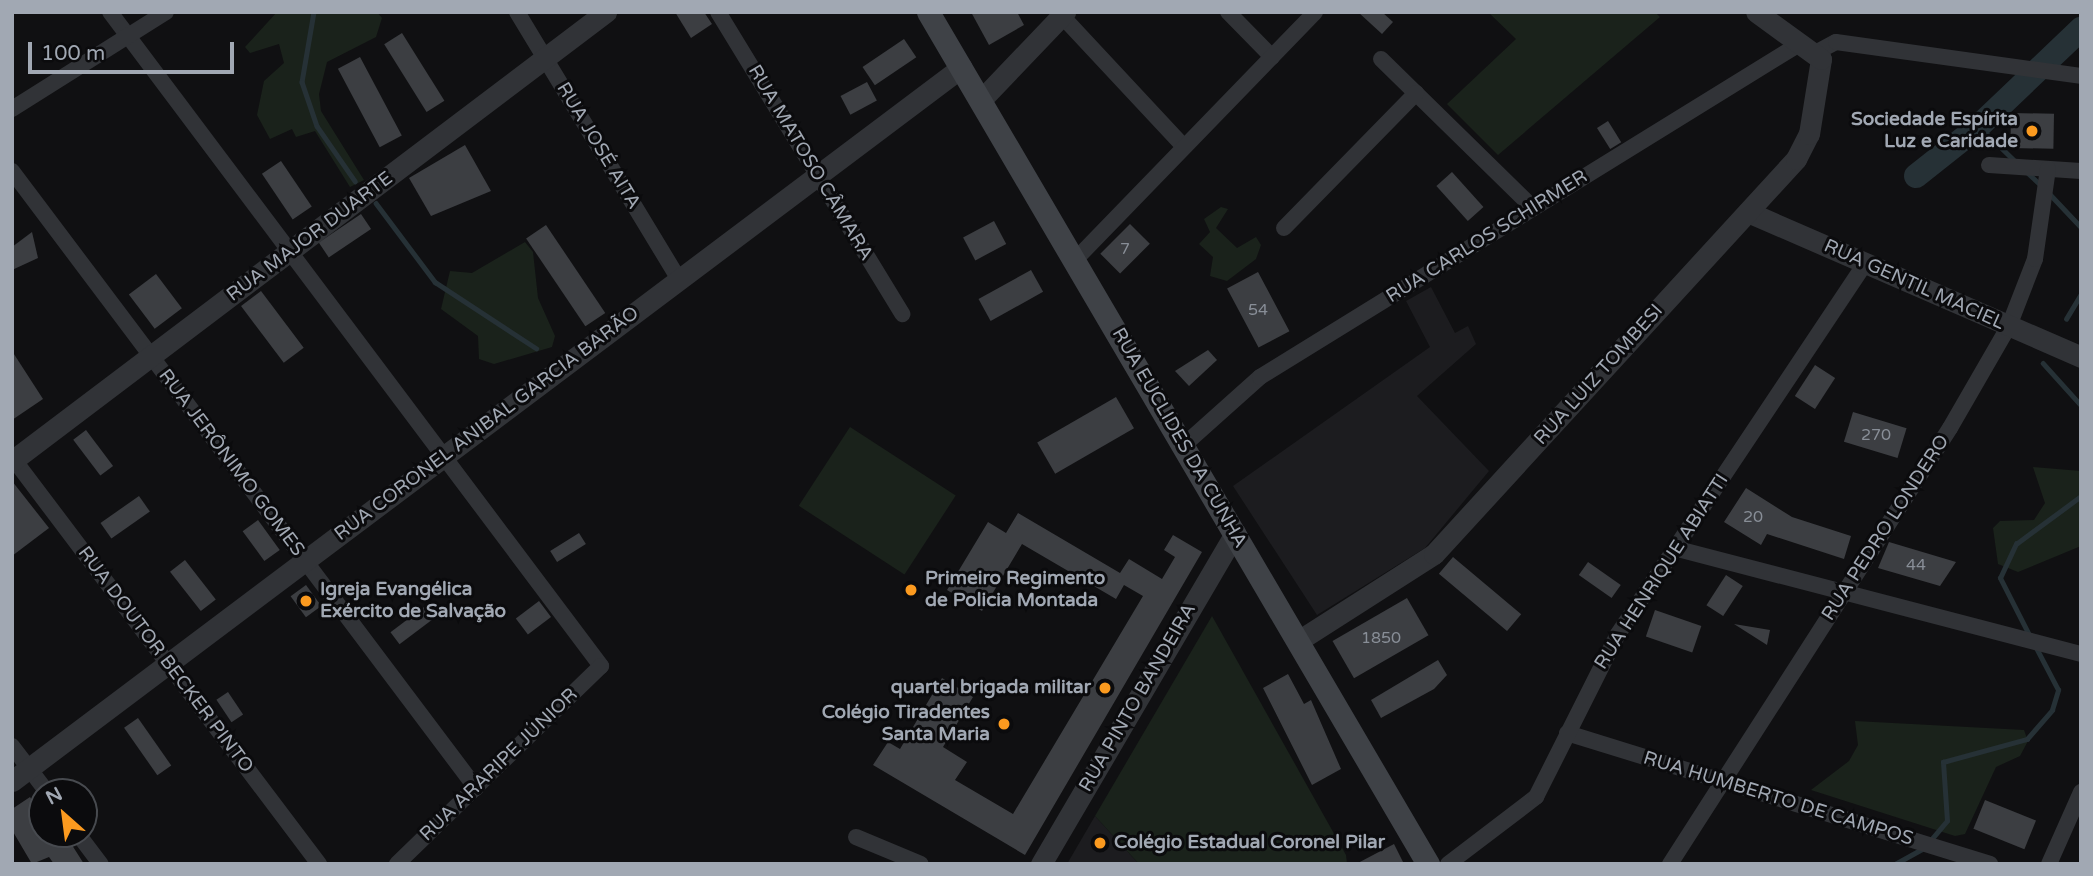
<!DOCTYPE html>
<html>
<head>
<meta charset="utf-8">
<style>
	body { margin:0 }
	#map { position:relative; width:2093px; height:876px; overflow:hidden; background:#101012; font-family:"Varela Round",sans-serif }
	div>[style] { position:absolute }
	.built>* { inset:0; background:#1c1c1f }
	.green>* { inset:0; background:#1a221b; transform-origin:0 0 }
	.stream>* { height:4.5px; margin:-2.25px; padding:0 2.25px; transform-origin:2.25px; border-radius:2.25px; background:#263136 }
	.river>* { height:24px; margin:-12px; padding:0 12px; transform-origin:12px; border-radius:12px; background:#263136 }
	.building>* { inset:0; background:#3c3e42; transform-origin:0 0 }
	.minor>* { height:16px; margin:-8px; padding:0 8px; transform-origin:8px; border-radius:8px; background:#313337 }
	.tertiary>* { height:21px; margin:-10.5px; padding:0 10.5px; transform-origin:10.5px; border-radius:10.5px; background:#313337 }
	.secondary>* { height:23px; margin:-11.5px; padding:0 11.5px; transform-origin:11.5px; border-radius:11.5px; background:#3f4247 }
	.dots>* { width:19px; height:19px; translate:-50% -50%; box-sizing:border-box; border:4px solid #0b0b0d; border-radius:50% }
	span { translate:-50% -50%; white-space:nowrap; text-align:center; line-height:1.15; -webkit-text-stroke:6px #0b0b0d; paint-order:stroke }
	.number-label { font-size:16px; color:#888e97 }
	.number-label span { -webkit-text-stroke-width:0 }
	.poi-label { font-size:19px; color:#a1a8b3; font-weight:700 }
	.right { translate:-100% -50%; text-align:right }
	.left { translate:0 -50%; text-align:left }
	.street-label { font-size:19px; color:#a1a8b3 }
	.frame { position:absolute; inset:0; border:14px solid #a1a8b3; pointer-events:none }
	.north { position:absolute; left:28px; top:778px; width:70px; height:70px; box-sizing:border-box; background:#0b0b0d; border:2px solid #474a4f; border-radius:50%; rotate:332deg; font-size:19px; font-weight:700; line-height:28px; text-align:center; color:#a1a8b3 }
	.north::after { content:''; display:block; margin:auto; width:24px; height:32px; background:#fb9a1f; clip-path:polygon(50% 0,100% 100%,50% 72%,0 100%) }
	.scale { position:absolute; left:28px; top:42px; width:206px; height:32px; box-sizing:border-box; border:4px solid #a1a8b3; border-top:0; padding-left:9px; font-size:21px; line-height:24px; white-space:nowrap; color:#a1a8b3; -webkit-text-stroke:5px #0b0b0d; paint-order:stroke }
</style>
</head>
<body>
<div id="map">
	<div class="built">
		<i style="clip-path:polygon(1431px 287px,1455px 333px,1468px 326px,1476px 344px,1417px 396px,1489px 471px,1425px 548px,1317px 615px,1233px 486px,1430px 347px,1406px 301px)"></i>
		<i style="clip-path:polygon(1095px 816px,1139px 864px,1067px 864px)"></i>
	</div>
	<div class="green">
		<i style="clip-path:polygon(277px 12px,377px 12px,382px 18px,376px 37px,327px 62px,319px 94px,321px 111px,364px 180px,350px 187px,315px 131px,296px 137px,292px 129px,270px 139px,257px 115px,264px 81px,284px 63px,279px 44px,250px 53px,245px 47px)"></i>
		<i style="clip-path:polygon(1488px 12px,1655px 12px,1660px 17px,1498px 155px,1447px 104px,1516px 39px)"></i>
		<i style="clip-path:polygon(1221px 207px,1228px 209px,1216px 228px,1237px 248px,1256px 237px,1261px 245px,1256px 259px,1227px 281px,1210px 276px,1213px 257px,1199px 244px,1210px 232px,1204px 219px)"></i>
		<i style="clip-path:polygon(525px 242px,533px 252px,538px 298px,555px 336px,552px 347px,494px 364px,479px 359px,478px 336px,441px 309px,450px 271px,472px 273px)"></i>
		<i style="left:850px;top:427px;width:126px;height:94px;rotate:33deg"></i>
		<i style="clip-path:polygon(2033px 467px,2081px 471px,2081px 546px,2018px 572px,1998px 564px,1993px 528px,2000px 521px,2034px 520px,2045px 503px)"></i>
		<i style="clip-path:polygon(1212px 616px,1346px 855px,1347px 864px,1139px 864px,1095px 816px)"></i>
		<i style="clip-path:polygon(1855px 721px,2024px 730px,2028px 741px,2020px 756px,1996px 767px,1965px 834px,1955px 836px,1811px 790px,1849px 761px,1858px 745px)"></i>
	</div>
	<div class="stream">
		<i style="left:314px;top:12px;width:71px;rotate:99.7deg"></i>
		<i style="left:302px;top:82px;width:46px;rotate:71.2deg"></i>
		<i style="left:317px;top:126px;width:67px;rotate:55.4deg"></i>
		<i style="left:1979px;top:126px;width:52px;rotate:44.2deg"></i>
		<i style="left:2028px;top:173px;width:19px;rotate:43deg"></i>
		<i style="left:2048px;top:192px;width:48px;rotate:46.7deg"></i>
		<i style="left:376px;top:203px;width:99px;rotate:53.2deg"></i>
		<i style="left:435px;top:282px;width:121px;rotate:33.2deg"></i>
		<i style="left:2066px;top:319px;width:29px;rotate:-59deg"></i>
		<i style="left:2043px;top:363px;width:57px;rotate:47.9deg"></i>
		<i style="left:2030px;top:637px;width:66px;rotate:-117deg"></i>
		<i style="left:2000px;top:578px;width:38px;rotate:-65deg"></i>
		<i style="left:2016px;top:544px;width:81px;rotate:-36.4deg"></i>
		<i style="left:1930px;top:841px;width:26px;rotate:-50deg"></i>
		<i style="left:1947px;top:821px;width:59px;rotate:-93.9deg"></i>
		<i style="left:1943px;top:762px;width:87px;rotate:-15.3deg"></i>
		<i style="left:2027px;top:739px;width:38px;rotate:-49deg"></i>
		<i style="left:2052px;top:710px;width:21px;rotate:-73deg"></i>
		<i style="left:2058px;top:690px;width:47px;rotate:-117.6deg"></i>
		<i style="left:1895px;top:864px;width:33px;rotate:-29deg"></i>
	</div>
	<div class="river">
		<i style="left:1916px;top:176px;width:80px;rotate:-38.4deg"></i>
		<i style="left:1979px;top:126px;width:141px;rotate:-43.6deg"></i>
	</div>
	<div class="building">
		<i style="clip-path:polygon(675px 12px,704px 12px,712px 24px,691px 38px)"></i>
		<i style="clip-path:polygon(971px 12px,1017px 12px,1024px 25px,989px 45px)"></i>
		<i style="clip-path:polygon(1358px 12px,1382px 12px,1393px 22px,1382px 34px)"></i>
		<i style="left:402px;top:33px;width:80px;height:21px;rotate:58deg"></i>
		<i style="left:904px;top:39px;width:22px;height:50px;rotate:56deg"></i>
		<i style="left:360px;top:57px;width:89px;height:25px;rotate:62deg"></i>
		<i style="left:867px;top:82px;width:21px;height:30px;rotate:62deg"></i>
		<i style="left:2011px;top:113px;width:43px;height:35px;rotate:1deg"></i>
		<i style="left:1608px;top:121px;width:25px;height:13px;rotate:58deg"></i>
		<i style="clip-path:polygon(465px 145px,491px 191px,431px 216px,409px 178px)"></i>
		<i style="left:281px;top:161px;width:55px;height:23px;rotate:56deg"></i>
		<i style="left:1452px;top:172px;width:47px;height:21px;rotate:48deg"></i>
		<i style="left:361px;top:214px;width:18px;height:51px;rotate:56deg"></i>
		<i style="left:994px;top:221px;width:26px;height:35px;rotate:62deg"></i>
		<i style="left:1130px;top:224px;width:28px;height:42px;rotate:45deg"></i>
		<i style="left:546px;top:225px;width:106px;height:24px;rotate:56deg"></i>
		<i style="clip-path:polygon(32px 232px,38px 258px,12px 270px,12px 247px)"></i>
		<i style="left:1031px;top:270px;width:25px;height:60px;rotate:61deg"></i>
		<i style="left:1258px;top:272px;width:67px;height:35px;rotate:62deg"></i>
		<i style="left:156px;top:274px;width:43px;height:34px;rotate:53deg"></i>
		<i style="left:261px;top:291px;width:71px;height:25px;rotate:53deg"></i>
		<i style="clip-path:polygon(1208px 350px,1217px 360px,1189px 386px,1175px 371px)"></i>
		<i style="clip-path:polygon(12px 351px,43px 399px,12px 420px)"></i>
		<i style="left:1815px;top:365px;width:24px;height:37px;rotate:33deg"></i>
		<i style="left:1116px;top:397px;width:36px;height:91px;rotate:60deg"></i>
		<i style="left:1853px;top:412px;width:56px;height:31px;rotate:17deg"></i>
		<i style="left:86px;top:430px;width:45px;height:16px;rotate:53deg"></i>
		<i style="clip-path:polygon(12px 481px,49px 528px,12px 556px)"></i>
		<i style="clip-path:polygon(1746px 488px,1792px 517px,1851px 536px,1844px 559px,1767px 534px,1761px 545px,1724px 522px)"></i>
		<i style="left:139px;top:496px;width:19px;height:47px;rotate:55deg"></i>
		<i style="clip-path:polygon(1018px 513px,1120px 573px,1129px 559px,1162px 579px,1175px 557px,1164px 550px,1173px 535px,1202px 552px,1025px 855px,873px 765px,888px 742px,900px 749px,942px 678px,973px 697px,943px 747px,967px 762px,955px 780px,1013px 814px,1143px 596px,1124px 585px,1116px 599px,1022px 544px,982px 611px,947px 590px,988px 522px,1006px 533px)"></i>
		<i style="left:258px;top:520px;width:37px;height:19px;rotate:54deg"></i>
		<i style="left:579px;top:533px;width:13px;height:34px;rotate:58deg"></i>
		<i style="clip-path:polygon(1889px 542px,1956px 562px,1940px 586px,1878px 568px)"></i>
		<i style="left:1453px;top:557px;width:89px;height:22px;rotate:40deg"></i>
		<i style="left:185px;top:560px;width:50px;height:19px;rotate:52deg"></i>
		<i style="left:1588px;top:562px;width:40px;height:16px;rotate:35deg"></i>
		<i style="left:1726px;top:575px;width:20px;height:36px;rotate:33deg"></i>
		<i style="left:306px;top:585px;width:26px;height:19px;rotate:54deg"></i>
		<i style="left:1407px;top:598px;width:43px;height:86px;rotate:60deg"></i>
		<i style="left:432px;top:601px;width:15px;height:52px;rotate:53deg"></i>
		<i style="left:539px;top:601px;width:20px;height:29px;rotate:53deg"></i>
		<i style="left:1655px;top:610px;width:49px;height:28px;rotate:19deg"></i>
		<i style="clip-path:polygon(1734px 624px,1770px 630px,1767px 645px)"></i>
		<i style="clip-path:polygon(1438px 660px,1447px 675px,1434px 689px,1381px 718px,1371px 700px)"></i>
		<i style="clip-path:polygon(1288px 674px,1304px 704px,1311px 700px,1341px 769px,1312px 785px,1263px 688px)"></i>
		<i style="left:228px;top:692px;width:27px;height:14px;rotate:56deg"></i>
		<i style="left:138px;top:718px;width:58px;height:17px;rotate:55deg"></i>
		<i style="clip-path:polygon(30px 797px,42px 813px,42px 834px,65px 834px,84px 864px,54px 864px,49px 857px,32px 864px,12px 830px,12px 809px)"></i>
		<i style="left:1985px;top:800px;width:55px;height:31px;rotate:22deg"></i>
		<i style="clip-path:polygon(1394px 844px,1404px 864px,1356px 864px)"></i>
	</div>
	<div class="minor">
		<i style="left:110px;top:12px;width:818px;rotate:53.1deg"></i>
		<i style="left:601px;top:666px;width:284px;rotate:135.9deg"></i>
		<i style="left:517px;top:12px;width:312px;rotate:58.8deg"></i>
		<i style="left:718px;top:12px;width:354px;rotate:58.6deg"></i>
		<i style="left:1228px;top:12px;width:63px;rotate:45.6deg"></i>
		<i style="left:1062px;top:16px;width:179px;rotate:47deg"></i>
		<i style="left:1817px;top:52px;width:21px;rotate:-28deg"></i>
		<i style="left:1836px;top:42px;width:247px;rotate:7.9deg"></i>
		<i style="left:1381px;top:59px;width:213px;rotate:44.4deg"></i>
		<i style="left:12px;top:109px;width:182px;rotate:-32.2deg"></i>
		<i style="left:1989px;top:165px;width:92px;rotate:3.7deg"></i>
		<i style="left:12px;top:171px;width:772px;rotate:53.06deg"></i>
		<i style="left:1284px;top:228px;width:189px;rotate:-45.6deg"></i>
		<i style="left:1075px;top:260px;width:345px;rotate:-45.9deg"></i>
		<i style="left:1184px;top:445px;width:102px;rotate:-41.8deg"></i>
		<i style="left:1260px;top:377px;width:636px;rotate:-31.69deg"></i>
		<i style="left:12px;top:457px;width:510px;rotate:52.97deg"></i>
		<i style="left:1674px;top:548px;width:421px;rotate:14.6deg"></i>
		<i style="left:1567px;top:733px;width:443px;rotate:17.2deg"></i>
		<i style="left:12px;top:746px;width:58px;rotate:52.7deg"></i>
		<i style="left:78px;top:834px;width:38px;rotate:53deg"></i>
		<i style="left:856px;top:837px;width:70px;rotate:22.6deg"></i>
		<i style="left:1448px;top:864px;width:111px;rotate:-37.3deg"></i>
		<i style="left:1536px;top:797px;width:182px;rotate:-63.3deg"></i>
		<i style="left:1618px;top:634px;width:446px;rotate:-56.3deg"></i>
		<i style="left:1670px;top:864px;width:518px;rotate:-57.29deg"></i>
		<i style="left:1950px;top:428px;width:118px;rotate:-60deg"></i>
		<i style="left:2009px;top:326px;width:72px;rotate:-68.8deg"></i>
		<i style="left:2035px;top:259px;width:91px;rotate:-81.8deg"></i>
		<i style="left:2049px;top:864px;width:79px;rotate:-66deg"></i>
	</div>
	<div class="tertiary">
		<i style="left:981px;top:100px;width:122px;rotate:-46.3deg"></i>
		<i style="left:1748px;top:212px;width:363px;rotate:23.5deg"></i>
		<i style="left:12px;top:461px;width:745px;rotate:-37.09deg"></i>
		<i style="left:1298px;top:641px;width:161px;rotate:-32.6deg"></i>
		<i style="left:1434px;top:554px;width:536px;rotate:-47.5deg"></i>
		<i style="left:1796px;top:159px;width:28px;rotate:-63deg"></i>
		<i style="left:1809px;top:134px;width:76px;rotate:-80.9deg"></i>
		<i style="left:1821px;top:59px;width:80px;rotate:-144.1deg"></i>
		<i style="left:12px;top:781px;width:1188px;rotate:-36.93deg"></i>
		<i style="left:1041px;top:864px;width:384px;rotate:-59.6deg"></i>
	</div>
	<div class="secondary">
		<i style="left:928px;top:12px;width:988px;rotate:59.59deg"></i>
	</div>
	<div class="dots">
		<i style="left:2032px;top:131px;background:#fb9a1f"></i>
		<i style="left:911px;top:590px;background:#fb9a1f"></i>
		<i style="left:306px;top:601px;background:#fb9a1f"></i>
		<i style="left:1105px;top:688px;background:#fb9a1f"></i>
		<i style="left:1004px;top:724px;background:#fb9a1f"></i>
		<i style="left:1100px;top:843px;background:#fb9a1f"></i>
	</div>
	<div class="number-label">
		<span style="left:1125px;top:249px">7</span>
		<span style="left:1258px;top:310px">54</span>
		<span style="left:1876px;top:435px">270</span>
		<span style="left:1753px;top:517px">20</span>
		<span style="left:1916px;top:565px">44</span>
		<span style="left:1381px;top:638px">1850</span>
	</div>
	<div class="poi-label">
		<span class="right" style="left:2018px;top:131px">Sociedade Espírita<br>Luz e Caridade</span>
		<span class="left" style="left:925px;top:590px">Primeiro Regimento<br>de Policia Montada</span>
		<span class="left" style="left:320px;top:601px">Igreja Evangélica<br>Exército de Salvação</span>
		<span class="right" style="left:1091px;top:688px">quartel brigada militar</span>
		<span class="right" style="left:990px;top:724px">Colégio Tiradentes<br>Santa Maria</span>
		<span class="left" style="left:1114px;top:843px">Colégio Estadual Coronel Pilar</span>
	</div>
	<div class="street-label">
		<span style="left:598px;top:146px;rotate:59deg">RUA JOSÉ AITA</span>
		<span style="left:810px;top:163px;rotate:59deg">RUA MATOSO CÂMARA</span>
		<span style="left:310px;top:237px;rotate:-37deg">RUA MAJOR DUARTE</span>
		<span style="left:1487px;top:237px;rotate:-32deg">RUA CARLOS SCHIRMER</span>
		<span style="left:1914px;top:285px;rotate:24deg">RUA GENTIL MACIEL</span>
		<span style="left:1599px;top:375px;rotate:-48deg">RUA LUIZ TOMBESI</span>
		<span style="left:487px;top:424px;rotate:-37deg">RUA CORONEL ANIBAL GARCIA BARÃO</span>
		<span style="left:1179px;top:438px;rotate:60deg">RUA EUCLIDES DA CUNHA</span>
		<span style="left:231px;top:463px;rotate:53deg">RUA JERÔNIMO GOMES</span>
		<span style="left:1886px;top:528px;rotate:-57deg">RUA PEDRO LONDERO</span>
		<span style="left:1662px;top:572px;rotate:-57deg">RUA HENRIQUE ABIATTI</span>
		<span style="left:165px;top:660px;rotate:53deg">RUA DOUTOR BECKER PINTO</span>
		<span style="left:1138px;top:698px;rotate:-60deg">RUA PINTO BANDEIRA</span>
		<span style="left:499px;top:765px;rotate:-44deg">RUA ARARIPE JÚNIOR</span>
		<span style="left:1778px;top:799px;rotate:17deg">RUA HUMBERTO DE CAMPOS</span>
	</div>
	<div class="frame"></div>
	<div class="north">N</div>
	<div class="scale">100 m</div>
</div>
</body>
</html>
